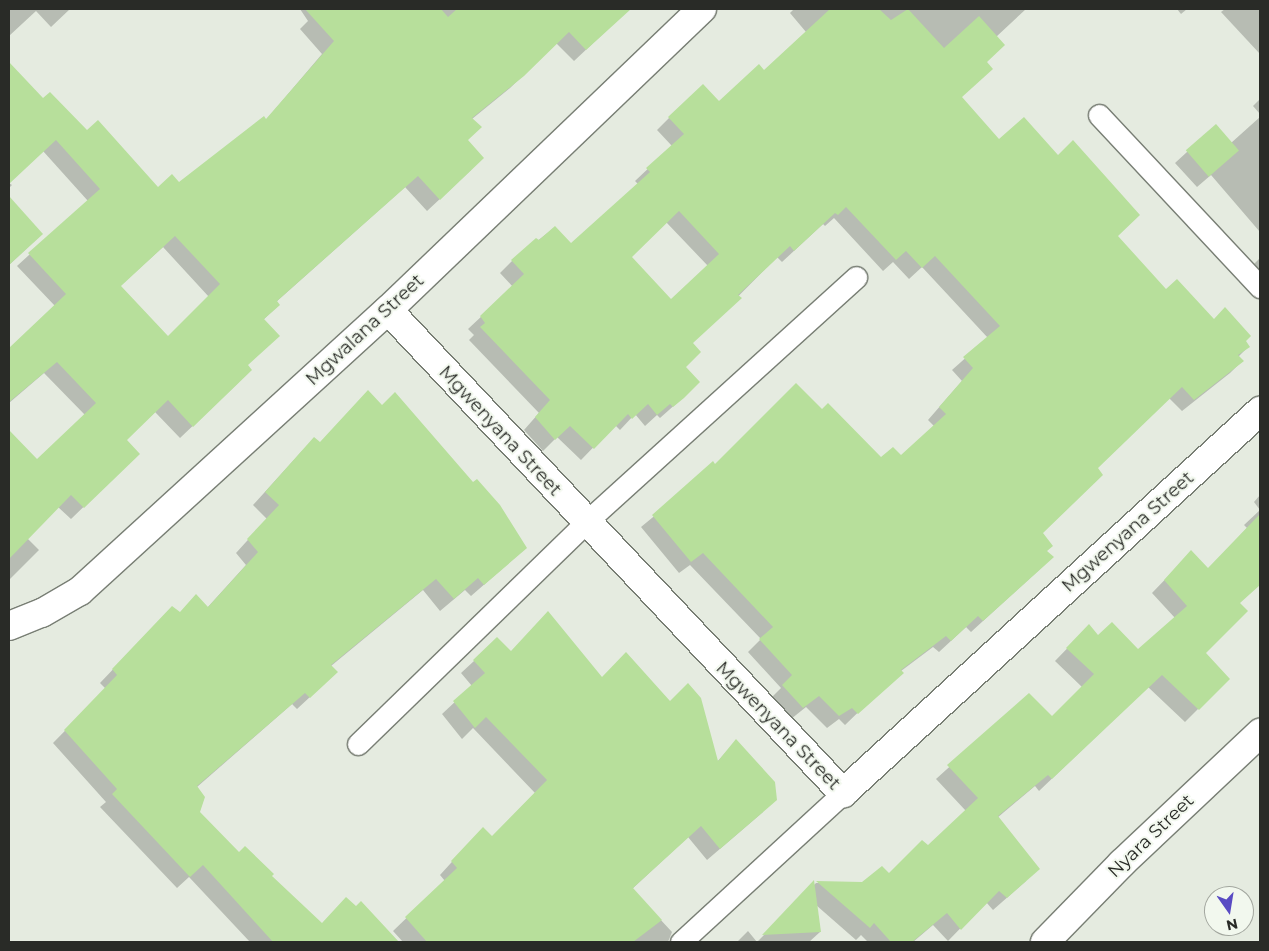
<!DOCTYPE html>
<html>
<head>
<meta charset="utf-8">
<style>
	body { margin:0 }
	#map { position:relative; width:1269px; height:951px; overflow:hidden; background:#e5ebe0; font-family:Montserrat,sans-serif }
	div>[style] { position:absolute }
	.shadow>* { inset:0; background:#0003 }
	.building>* { inset:0; background:#b7df9b; transform-origin:0 0 }
	.roads { filter:drop-shadow(1px 0 #787e74) drop-shadow(-1px 0 #787e74) drop-shadow(0 1px #787e74) drop-shadow(0 -1px #787e74) }
	.service>* { height:21px; margin:-10.5px; padding:0 10.5px; transform-origin:10.5px; border-radius:10.5px; background:#fff }
	.minor>* { height:28px; margin:-14px; padding:0 14px; transform-origin:14px; border-radius:14px; background:#fff }
	span { translate:-50% -50%; white-space:nowrap; text-align:center; line-height:1.15; -webkit-text-stroke:4px #f2f8ee; paint-order:stroke }
	.street-label { font-size:18px; color:#292b27 }
	.frame { position:absolute; inset:0; border:10px solid #292b27; pointer-events:none }
	.north { position:absolute; left:1204px; top:886px; width:50px; height:50px; box-sizing:border-box; background:#f2f8ee; border:1px solid #a2a69e; border-radius:50%; rotate:167deg; font-size:14px; font-weight:700; line-height:20px; text-align:center; color:#292b27 }
	.north::after { content:''; display:block; margin:auto; width:18px; height:22px; background:#594bc3; clip-path:polygon(50% 0,100% 100%,50% 72%,0 100%) }
</style>
</head>
<body>
<div id="map">
	<div class="shadow">
		<i style="clip-path:polygon(9px 9px,70px 9px,51px 27px,36px 11px,9px 36px)"></i>
		<i style="clip-path:polygon(evenodd,300px 9px,617px 9px,623px 15px,574px 61px,556px 43px,510px 88px,472px 119px,466px 141px,471px 170px,427px 211px,405px 187px,276px 302px,279px 305px,263px 320px,239px 382px,180px 438px,155px 412px,125px 440px,126px 466px,71px 519px,58px 507px,27px 538px,39px 550px,9px 580px,9px 432px,37px 461px,85px 415px,44px 373px,9px 403px,9px 349px,55px 306px,17px 266px,88px 201px,43px 151px,9px 183px,12px 185px,9px 188px,9px 64px,43px 100px,157px 189px,179px 184px,266px 120px,322px 54px,300px 29px,308px 21px,300px 9px,163px 247px,209px 297px,168px 337px,120px 286px,163px 247px)"></i>
		<i style="clip-path:polygon(evenodd,794px 9px,1026px 9px,996px 37px,985px 62px,961px 98px,999px 141px,1116px 237px,1165px 291px,1244px 341px,1248px 347px,1238px 357px,1242px 361px,1230px 373px,1182px 411px,1169px 398px,1097px 468px,1041px 533px,1045px 552px,1040px 569px,971px 632px,966px 627px,939px 652px,933px 647px,901px 671px,845px 725px,839px 719px,827px 728px,806px 707px,791px 719px,771px 698px,781px 688px,748px 652px,761px 639px,690px 565px,679px 573px,641px 527px,715px 466px,822px 411px,881px 459px,901px 457px,934px 426px,928px 420px,962px 381px,952px 370px,988px 338px,922px 267px,909px 279px,893px 262px,883px 271px,834px 218px,825px 226px,823px 224px,782px 262px,777px 257px,691px 344px,684px 367px,687px 394px,660px 418px,657px 415px,645px 426px,635px 414px,620px 430px,615px 425px,581px 460px,557px 437px,543px 451px,524px 430px,539px 413px,469px 340px,474px 335px,468px 329px,513px 287px,500px 273px,512px 261px,555px 227px,571px 245px,638px 184px,635px 181px,672px 146px,657px 130px,669px 118px,718px 102px,764px 71px,806px 32px,790px 13px,794px 9px,666px 222px,708px 266px,671px 300px,630px 257px,666px 222px)"></i>
		<i style="clip-path:polygon(1177px 9px,1187px 9px,1181px 14px)"></i>
		<i style="clip-path:polygon(1225px 9px,1260px 9px,1260px 54px,1221px 12px)"></i>
		<i style="clip-path:polygon(1260px 99px,1260px 114px,1253px 106px)"></i>
		<i style="clip-path:polygon(1260px 117px,1260px 232px,1211px 175px,1197px 187px,1175px 163px,1187px 152px,1231px 143px)"></i>
		<i style="clip-path:polygon(9px 198px,42px 234px,9px 265px)"></i>
		<i style="clip-path:polygon(1260px 258px,1260px 270px,1254px 264px)"></i>
		<i style="clip-path:polygon(319px 443px,526px 548px,471px 596px,465px 590px,440px 611px,423px 590px,331px 666px,324px 684px,297px 709px,292px 704px,197px 787px,199px 812px,239px 854px,270px 876px,321px 924px,395px 940px,393px 942px,250px 942px,189px 877px,177px 888px,100px 807px,106px 802px,53px 743px,106px 689px,100px 683px,160px 620px,207px 608px,246px 565px,236px 553px,267px 519px,253px 505px,302px 451px)"></i>
		<i style="clip-path:polygon(1260px 495px,1260px 584px,1239px 603px,1205px 653px,1228px 679px,1185px 722px,1148px 687px,1039px 791px,1035px 786px,997px 818px,1026px 881px,993px 910px,986px 902px,948px 941px,933px 925px,913px 942px,868px 942px,861px 935px,856px 940px,816px 905px,820px 932px,809px 942px,737px 942px,748px 931px,757px 942px,816px 883px,863px 883px,889px 875px,928px 847px,966px 811px,936px 779px,1029px 695px,1052px 718px,1082px 687px,1055px 661px,1089px 626px,1098px 637px,1138px 651px,1175px 618px,1152px 593px,1179px 565px,1208px 570px,1247px 528px,1244px 525px,1260px 510px,1254px 502px)"></i>
		<i style="clip-path:polygon(510px 652px,601px 679px,717px 762px,736px 741px,763px 812px,707px 860px,688px 837px,632px 889px,672px 932px,668px 942px,403px 942px,393px 931px,445px 881px,440px 875px,471px 841px,492px 837px,535px 793px,473px 728px,462px 739px,442px 714px,472px 686px,461px 673px,474px 661px)"></i>
	</div>
	<div class="building">
		<i style="clip-path:polygon(evenodd,305px 9px,441px 9px,448px 17px,457px 9px,631px 9px,586px 50px,569px 32px,524px 76px,472px 118px,482px 127px,468px 140px,484px 158px,440px 200px,418px 176px,277px 301px,280px 305px,264px 319px,280px 336px,248px 365px,252px 370px,193px 427px,168px 400px,127px 440px,140px 454px,84px 508px,71px 495px,9px 559px,9px 430px,37px 459px,96px 403px,57px 362px,9px 402px,9px 348px,66px 294px,28px 253px,100px 189px,56px 140px,9px 184px,9px 62px,43px 98px,50px 92px,87px 130px,98px 120px,158px 187px,172px 174px,179px 182px,264px 116px,266px 119px,334px 41px,305px 9px,175px 236px,220px 284px,168px 336px,121px 286px,175px 236px)"></i>
		<i style="clip-path:polygon(evenodd,830px 9px,879px 9px,891px 20px,908px 9px,944px 48px,979px 16px,1005px 45px,987px 62px,993px 69px,962px 97px,999px 139px,1024px 117px,1058px 155px,1073px 140px,1140px 215px,1118px 236px,1166px 289px,1177px 279px,1214px 319px,1225px 307px,1251px 336px,1246px 341px,1250px 347px,1238px 355px,1244px 361px,1194px 400px,1182px 387px,1098px 468px,1103px 475px,1043px 533px,1053px 546px,1047px 551px,1054px 557px,983px 621px,978px 616px,951px 641px,946px 636px,901px 670px,904px 673px,858px 714px,852px 708px,839px 716px,819px 696px,803px 708px,782px 685px,792px 675px,759px 639px,773px 627px,703px 553px,691px 562px,652px 515px,713px 461px,715px 464px,796px 383px,822px 409px,828px 403px,881px 457px,893px 447px,901px 455px,946px 414px,939px 407px,973px 368px,963px 357px,1000px 326px,935px 256px,922px 268px,906px 251px,896px 260px,846px 207px,838px 215px,835px 213px,794px 251px,790px 246px,738px 295px,742px 298px,693px 343px,701px 352px,686px 367px,700px 382px,684px 398px,673px 407px,670px 404px,657px 415px,648px 404px,632px 419px,628px 414px,594px 449px,570px 426px,555px 440px,535px 417px,550px 400px,480px 327px,485px 323px,480px 316px,524px 274px,511px 260px,536px 238px,539px 240px,555px 226px,571px 243px,650px 172px,646px 168px,684px 134px,668px 117px,703px 84px,719px 101px,759px 64px,764px 70px,830px 9px,679px 211px,719px 254px,671px 299px,632px 257px,679px 211px)"></i>
		<i style="left:1216px;top:124px;width:35px;height:40px;rotate:49deg"></i>
		<i style="clip-path:polygon(9px 196px,43px 234px,9px 265px)"></i>
		<i style="clip-path:polygon(368px 390px,382px 405px,395px 392px,473px 482px,477px 479px,500px 505px,527px 548px,484px 585px,478px 578px,454px 599px,436px 579px,331px 665px,338px 672px,310px 698px,305px 693px,197px 786px,205px 797px,200px 812px,239px 852px,245px 846px,274px 874px,272px 876px,322px 923px,346px 897px,356px 906px,361px 901px,399px 942px,273px 942px,203px 865px,190px 877px,112px 794px,117px 789px,64px 730px,117px 675px,112px 669px,172px 606px,180px 612px,196px 594px,208px 607px,258px 552px,247px 539px,279px 505px,265px 492px,314px 437px,320px 442px)"></i>
		<i style="clip-path:polygon(1260px 514px,1260px 585px,1240px 603px,1248px 611px,1206px 653px,1230px 679px,1199px 710px,1162px 675px,1052px 779px,1048px 775px,998px 816px,1040px 869px,1007px 898px,999px 891px,961px 930px,947px 913px,912px 942px,891px 942px,874px 923px,870px 928px,816px 881px,862px 882px,882px 866px,889px 873px,922px 840px,928px 845px,978px 798px,947px 765px,1029px 693px,1052px 716px,1094px 674px,1066px 648px,1089px 624px,1098px 635px,1112px 622px,1138px 649px,1187px 606px,1164px 580px,1191px 550px,1208px 568px)"></i>
		<i style="clip-path:polygon(548px 611px,602px 677px,626px 652px,670px 701px,688px 683px,701px 698px,718px 761px,736px 739px,775px 782px,777px 800px,720px 849px,701px 826px,633px 888px,662px 920px,633px 942px,427px 942px,405px 917px,457px 868px,451px 861px,483px 827px,492px 836px,547px 780px,486px 717px,475px 728px,453px 701px,485px 673px,473px 660px,497px 637px,511px 651px)"></i>
		<i style="clip-path:polygon(814px 880px,821px 932px,762px 935px)"></i>
	</div>
	<div class="roads">
		<div class="service">
			<i style="left:1099px;top:115px;width:236px;rotate:46.9deg"></i>
			<i style="left:358px;top:744px;width:317px;rotate:-44.2deg"></i>
			<i style="left:585px;top:523px;width:366px;rotate:-42.2deg"></i>
			<i style="left:681px;top:942px;width:220px;rotate:-42.6deg"></i>
		</div>
		<div class="minor">
			<i style="left:388px;top:310px;width:664px;rotate:46.71deg"></i>
			<i style="left:843px;top:793px;width:566px;rotate:-42.49deg"></i>
			<i style="left:9px;top:626px;width:35px;rotate:-22deg"></i>
			<i style="left:42px;top:613px;width:44px;rotate:-30.1deg"></i>
			<i style="left:80px;top:591px;width:417px;rotate:-42.4deg"></i>
			<i style="left:388px;top:310px;width:435px;rotate:-43.8deg"></i>
			<i style="left:1045px;top:942px;width:110px;rotate:-45.7deg"></i>
			<i style="left:1122px;top:863px;width:190px;rotate:-43.3deg"></i>
		</div>
	</div>
	<div class="street-label">
		<span style="left:365px;top:330px;rotate:-43deg">Mgwalana Street</span>
		<span style="left:500px;top:431px;rotate:47deg">Mgwenyana Street</span>
		<span style="left:1128px;top:532px;rotate:-42deg">Mgwenyana Street</span>
		<span style="left:778px;top:726px;rotate:46deg">Mgwenyana Street</span>
		<span style="left:1151px;top:836px;rotate:-44deg">Nyara Street</span>
	</div>
	<div class="frame"></div>
	<div class="north">N</div>
</div>
</body>
</html>
